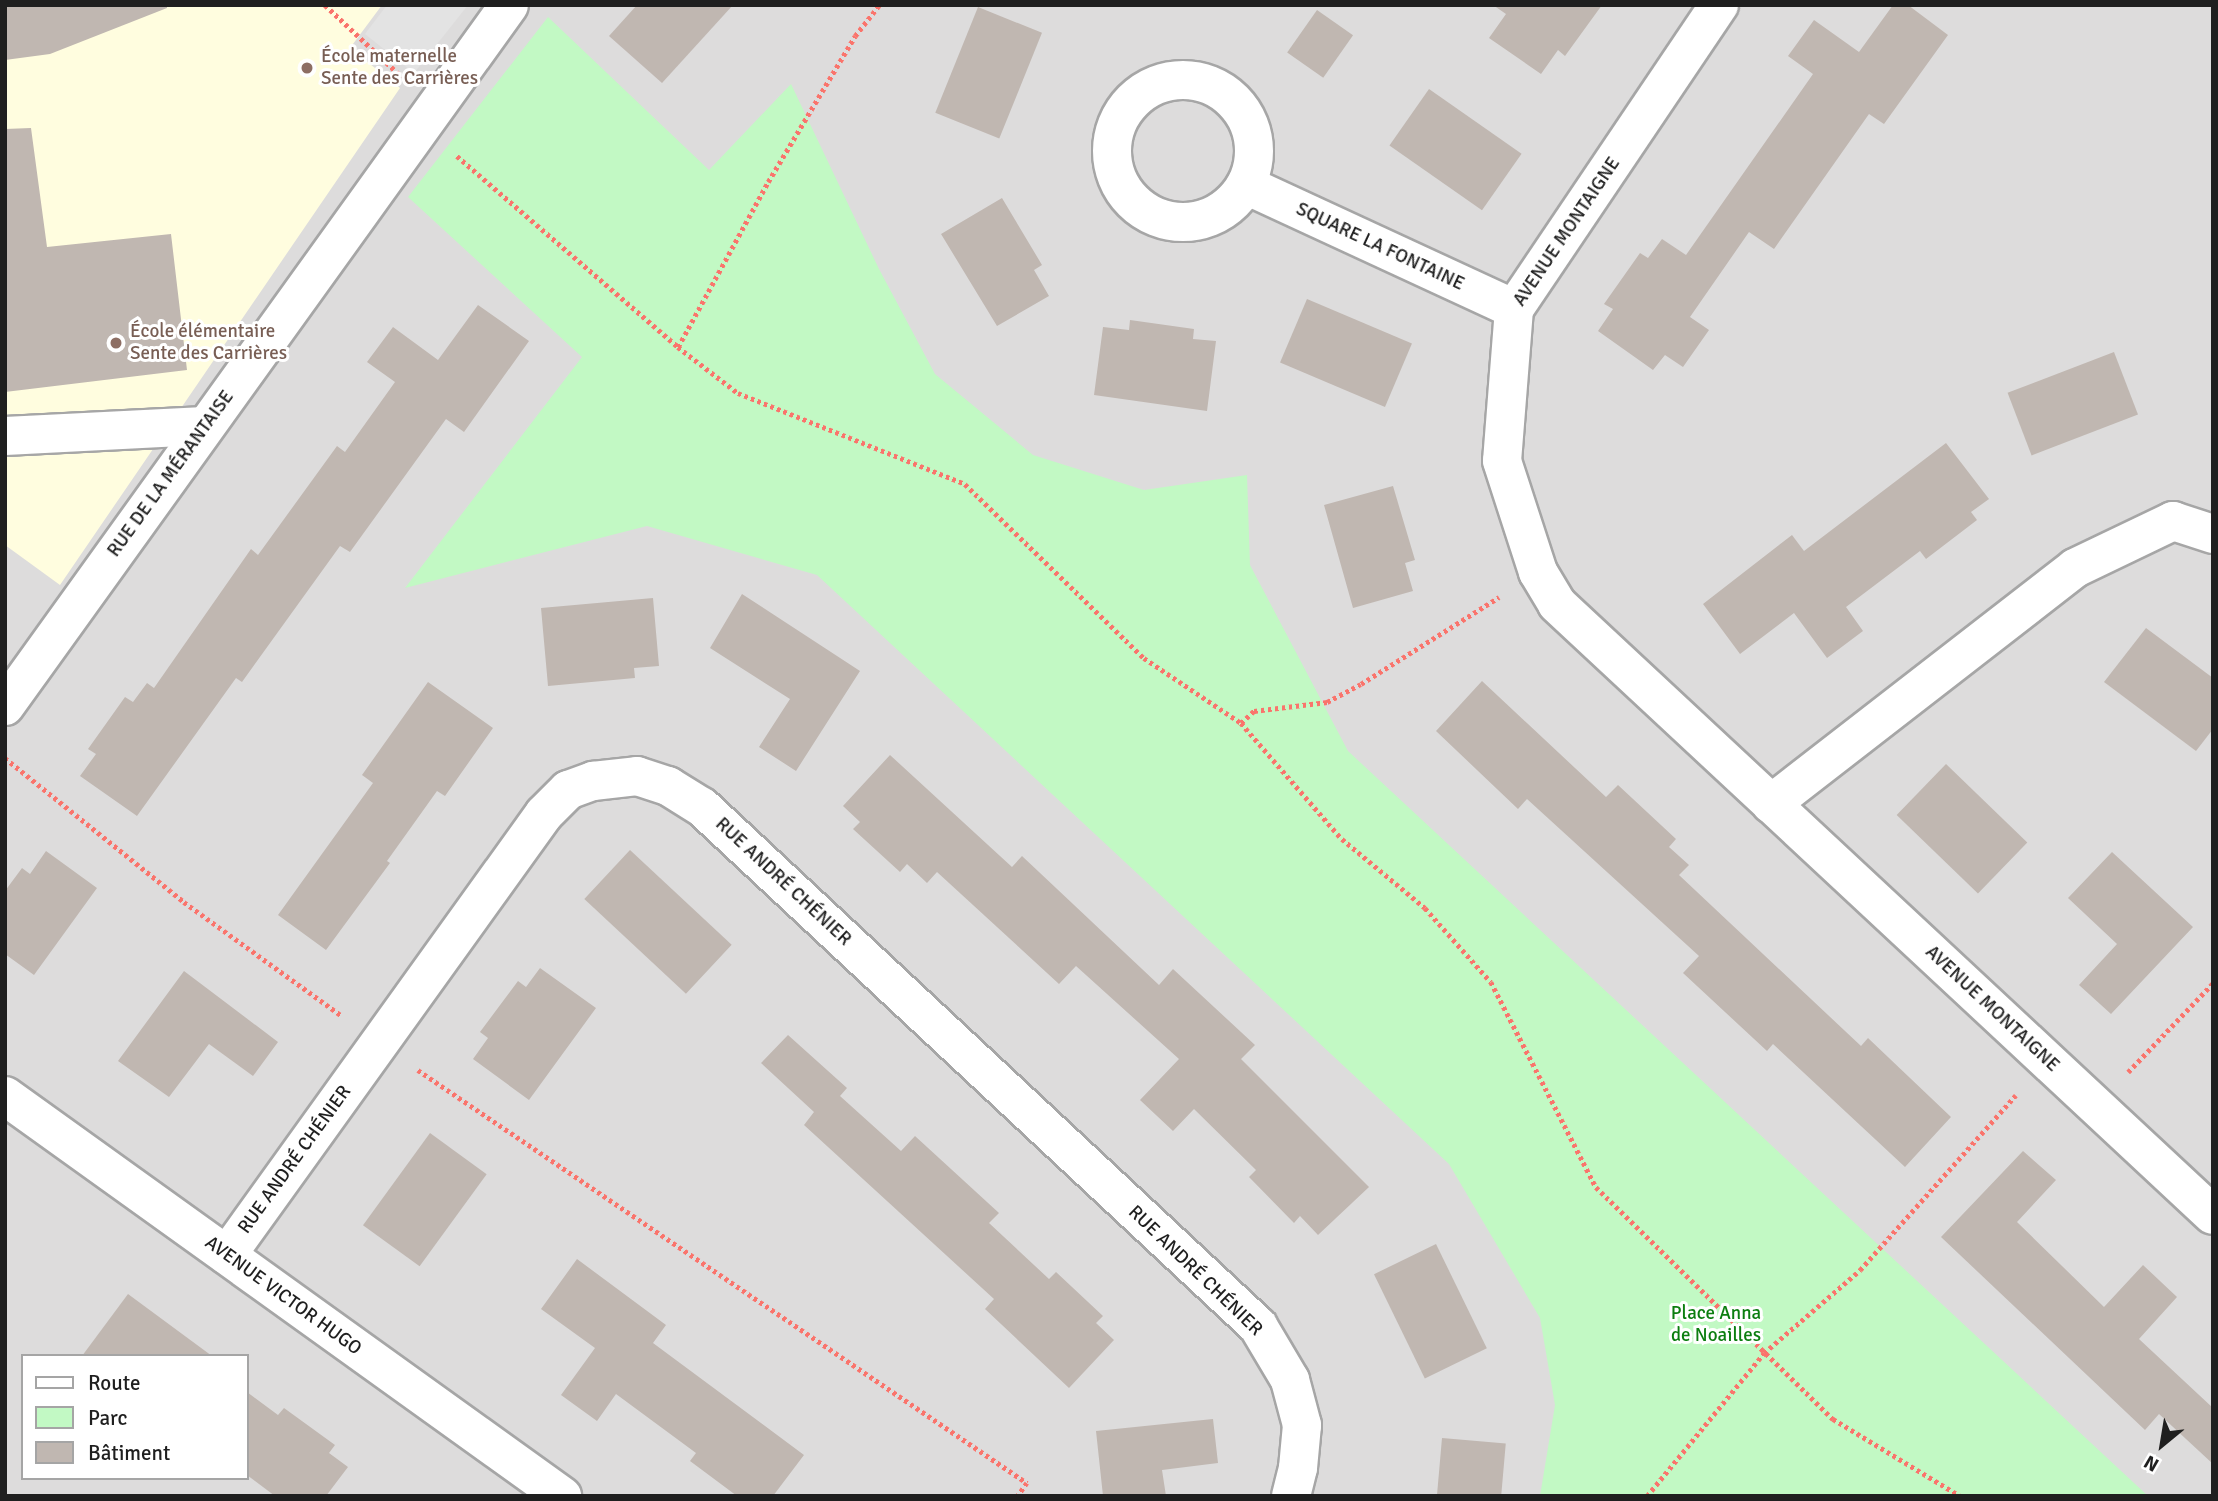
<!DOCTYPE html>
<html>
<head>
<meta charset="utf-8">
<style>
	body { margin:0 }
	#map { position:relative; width:2218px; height:1501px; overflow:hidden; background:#f0ece5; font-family:Signika,sans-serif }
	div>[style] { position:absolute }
	.residential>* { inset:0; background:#dddcdc }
	.education>* { inset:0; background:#fffddf }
	.park>* { inset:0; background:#c2f9c4 }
	.parking>* { inset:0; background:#e3e3e3 }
	.building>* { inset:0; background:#c0b7b1; transform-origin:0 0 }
	.path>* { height:4.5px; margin-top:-2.25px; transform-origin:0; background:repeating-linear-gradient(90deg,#fa746c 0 3.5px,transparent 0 7px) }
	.roads { filter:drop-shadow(2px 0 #a6a6a6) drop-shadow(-2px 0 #a6a6a6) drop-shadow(0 2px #a6a6a6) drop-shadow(0 -2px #a6a6a6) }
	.minor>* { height:38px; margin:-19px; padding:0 19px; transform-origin:19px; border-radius:19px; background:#fff }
	.minor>.ring { margin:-19px; padding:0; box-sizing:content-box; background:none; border:38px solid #fff; border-radius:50% }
	.dots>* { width:19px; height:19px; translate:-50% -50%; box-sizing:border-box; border:4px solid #fff; border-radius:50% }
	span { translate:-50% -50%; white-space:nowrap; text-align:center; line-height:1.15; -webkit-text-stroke:6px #fff; paint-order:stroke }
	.education-label { font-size:19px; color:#785e54 }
	.left { translate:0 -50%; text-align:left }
	.street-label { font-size:19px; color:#1f1f1f }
	.park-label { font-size:19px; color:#0c7e10 }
	.frame { position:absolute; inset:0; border:7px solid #1f1f1f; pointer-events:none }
	.legend { position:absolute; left:21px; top:1354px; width:228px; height:126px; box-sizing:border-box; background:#fff; border:2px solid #a5a5a5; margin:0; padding:9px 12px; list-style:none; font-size:21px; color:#1f1f1f }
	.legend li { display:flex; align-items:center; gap:14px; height:35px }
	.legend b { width:35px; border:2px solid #a5a5a5 }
	.north { position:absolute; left:2127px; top:1410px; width:70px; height:70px; -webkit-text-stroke:5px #fff; paint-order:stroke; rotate:210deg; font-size:19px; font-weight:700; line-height:28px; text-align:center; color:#1f1f1f }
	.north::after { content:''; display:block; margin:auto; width:24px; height:32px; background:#1f1f1f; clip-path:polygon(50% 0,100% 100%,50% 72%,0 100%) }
</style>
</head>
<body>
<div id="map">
	<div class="residential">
		<i style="clip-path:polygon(evenodd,5px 5px,2213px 5px,2213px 1496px,5px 1496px,5px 5px,23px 1356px,247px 1356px,247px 1478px,23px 1478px,23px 1356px)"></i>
	</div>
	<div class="education">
		<i style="clip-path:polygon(5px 5px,382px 5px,350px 48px,400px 88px,60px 585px,5px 545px)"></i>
	</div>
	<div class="park">
		<i style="clip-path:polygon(548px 17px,709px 170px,791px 84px,879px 269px,935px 374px,1033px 455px,1144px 490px,1247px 475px,1250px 565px,1348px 751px,2148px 1496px,1540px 1496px,1555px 1405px,1540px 1318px,1449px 1164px,817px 575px,647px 526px,405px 588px,582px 357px,408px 197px)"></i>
	</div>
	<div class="parking">
		<i style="clip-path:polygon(387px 5px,468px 5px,414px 73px,365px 34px)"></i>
	</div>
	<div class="building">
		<i style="clip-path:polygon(5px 5px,167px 5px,167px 8px,50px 54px,5px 60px)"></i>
		<i style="clip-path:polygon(637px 5px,733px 5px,662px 83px,609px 36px)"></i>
		<i style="clip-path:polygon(1493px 5px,1602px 5px,1565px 56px,1558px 50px,1541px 74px,1489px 38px,1506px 14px)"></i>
		<i style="clip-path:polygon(1893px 5px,1908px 5px,1948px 35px,1884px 124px,1869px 114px,1774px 249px,1749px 232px,1690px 317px,1709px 330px,1683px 367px,1665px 355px,1653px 370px,1598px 331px,1613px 309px,1604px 304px,1640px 253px,1648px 258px,1662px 239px,1686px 255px,1813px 74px,1788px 56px,1814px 20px,1859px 52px)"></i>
		<i style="left:978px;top:7px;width:69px;height:114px;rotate:22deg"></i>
		<i style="left:1317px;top:10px;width:44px;height:52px;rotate:35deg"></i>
		<i style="left:1429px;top:89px;width:113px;height:69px;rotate:35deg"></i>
		<i style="clip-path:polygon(31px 128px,47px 247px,171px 234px,187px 370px,5px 392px,5px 129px)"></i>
		<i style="clip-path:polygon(1002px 198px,1042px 265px,1034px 270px,1049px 296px,997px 326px,941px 234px)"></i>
		<i style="left:1307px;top:299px;width:114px;height:69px;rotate:23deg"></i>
		<i style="clip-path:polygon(478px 305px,529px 341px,464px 432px,446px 419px,350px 552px,340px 546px,242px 682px,236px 678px,137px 816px,80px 776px,96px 754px,88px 749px,125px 697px,133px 702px,147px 683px,154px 688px,251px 549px,258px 555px,337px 446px,345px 452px,395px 382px,367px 362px,393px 327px,438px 360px)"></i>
		<i style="clip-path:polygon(1130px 320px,1194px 329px,1193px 339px,1216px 341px,1207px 411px,1094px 395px,1103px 327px,1129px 330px)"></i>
		<i style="left:2114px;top:352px;width:67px;height:114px;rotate:69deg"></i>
		<i style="clip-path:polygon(1946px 443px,1989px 499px,1971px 512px,1977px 520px,1926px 559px,1920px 551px,1846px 607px,1863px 631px,1827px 658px,1794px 613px,1740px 654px,1703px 604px,1792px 535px,1804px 551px)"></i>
		<i style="clip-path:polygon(1393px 486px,1415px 560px,1405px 563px,1413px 591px,1353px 608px,1324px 505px)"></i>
		<i style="clip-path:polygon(742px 594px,860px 671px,796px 771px,759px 747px,790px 699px,710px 648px)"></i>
		<i style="clip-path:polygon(653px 598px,659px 666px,634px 668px,635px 678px,548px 686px,541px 608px)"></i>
		<i style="clip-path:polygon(2146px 628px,2213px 678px,2213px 729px,2196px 751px,2104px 682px)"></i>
		<i style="clip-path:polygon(1482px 681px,1606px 797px,1618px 785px,1676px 839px,1669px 847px,1689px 865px,1679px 875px,1861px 1046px,1868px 1038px,1951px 1117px,1905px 1167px,1773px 1044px,1767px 1051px,1683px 973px,1699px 956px,1527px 799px,1518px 809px,1436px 731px)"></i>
		<i style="clip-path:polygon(428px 682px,493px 728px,445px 796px,437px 791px,387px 861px,390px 863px,326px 950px,278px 915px,373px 783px,362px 775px)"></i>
		<i style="clip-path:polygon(890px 755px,1012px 867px,1022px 856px,1159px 985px,1173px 969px,1255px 1045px,1241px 1059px,1369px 1187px,1318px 1235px,1300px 1216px,1294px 1223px,1249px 1177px,1256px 1170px,1194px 1109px,1173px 1131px,1140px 1100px,1179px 1059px,1076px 966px,1059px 984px,937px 872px,927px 883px,907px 864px,900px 872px,853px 829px,860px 822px,843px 806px)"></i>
		<i style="left:1946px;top:764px;width:113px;height:71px;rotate:44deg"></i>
		<i style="left:630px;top:850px;width:139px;height:67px;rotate:43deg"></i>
		<i style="clip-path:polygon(46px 851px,97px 888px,34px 975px,5px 954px,5px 891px,22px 868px,30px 874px)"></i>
		<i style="clip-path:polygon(2112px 852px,2193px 927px,2111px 1014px,2079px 985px,2117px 944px,2068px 898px)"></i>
		<i style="clip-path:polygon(540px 968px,596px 1008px,529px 1100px,473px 1059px,488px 1038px,480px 1032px,518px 981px,526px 987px)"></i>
		<i style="clip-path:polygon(184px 971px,278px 1042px,253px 1076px,209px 1044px,169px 1097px,118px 1061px)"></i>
		<i style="clip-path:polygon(788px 1035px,847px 1088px,840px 1096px,901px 1151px,915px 1136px,999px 1213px,989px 1223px,1049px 1279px,1056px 1272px,1103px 1316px,1096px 1323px,1114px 1340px,1069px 1388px,985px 1309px,994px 1299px,804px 1125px,814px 1112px,761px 1063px)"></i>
		<i style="left:430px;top:1133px;width:70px;height:114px;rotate:36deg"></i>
		<i style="clip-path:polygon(2023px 1151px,2056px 1180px,2017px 1222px,2104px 1307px,2143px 1265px,2177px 1297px,2139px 1339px,2213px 1408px,2213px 1464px,2159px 1414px,2145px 1430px,1941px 1237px)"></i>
		<i style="left:1436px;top:1244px;width:116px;height:69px;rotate:64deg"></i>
		<i style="clip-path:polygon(577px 1259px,666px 1325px,653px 1343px,804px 1455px,773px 1496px,737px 1496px,690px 1461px,696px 1453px,616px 1394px,597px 1421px,561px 1395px,595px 1348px,541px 1309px)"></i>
		<i style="clip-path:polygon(128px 1294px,212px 1356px,82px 1356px)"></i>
		<i style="clip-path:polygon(247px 1392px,278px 1415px,284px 1408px,335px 1445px,329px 1453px,348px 1467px,326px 1496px,275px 1496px,247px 1475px)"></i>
		<i style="clip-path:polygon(1213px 1419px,1218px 1463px,1162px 1470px,1166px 1496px,1103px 1496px,1096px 1431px)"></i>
		<i style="left:1442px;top:1438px;width:64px;height:58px;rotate:5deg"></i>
	</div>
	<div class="path">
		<i style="left:325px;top:5px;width:105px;rotate:43.1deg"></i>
		<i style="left:457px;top:156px;width:292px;rotate:40.8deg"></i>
		<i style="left:678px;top:347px;width:76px;rotate:37.5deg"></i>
		<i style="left:738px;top:393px;width:245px;rotate:21.8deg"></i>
		<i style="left:965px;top:484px;width:250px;rotate:44.2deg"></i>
		<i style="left:1144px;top:658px;width:117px;rotate:33.8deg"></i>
		<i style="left:1241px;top:723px;width:154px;rotate:49deg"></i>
		<i style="left:1342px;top:839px;width:108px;rotate:39.7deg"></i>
		<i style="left:1425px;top:908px;width:99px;rotate:48.3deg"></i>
		<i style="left:1491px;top:982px;width:230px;rotate:62.9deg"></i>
		<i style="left:1596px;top:1187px;width:332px;rotate:44.4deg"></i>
		<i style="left:1833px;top:1419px;width:149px;rotate:31.2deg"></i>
		<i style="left:678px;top:347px;width:188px;rotate:-61.4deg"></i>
		<i style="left:768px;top:182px;width:170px;rotate:-59.2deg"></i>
		<i style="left:855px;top:36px;width:39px;rotate:-52deg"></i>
		<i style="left:1241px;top:723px;width:18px;rotate:-43deg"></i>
		<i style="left:1254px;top:711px;width:74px;rotate:-7deg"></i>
		<i style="left:1327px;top:702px;width:38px;rotate:-28deg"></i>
		<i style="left:1361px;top:684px;width:163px;rotate:-32.2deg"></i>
		<i style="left:5px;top:758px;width:230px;rotate:38.8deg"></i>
		<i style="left:184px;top:902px;width:195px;rotate:35.8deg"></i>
		<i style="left:418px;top:1070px;width:736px;rotate:34.14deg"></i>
		<i style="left:1027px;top:1483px;width:16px;rotate:125deg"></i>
		<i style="left:2128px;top:1072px;width:123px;rotate:-46.3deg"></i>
		<i style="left:1647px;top:1496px;width:185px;rotate:-50.7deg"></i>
		<i style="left:1764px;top:1353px;width:127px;rotate:-40.8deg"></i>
		<i style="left:1860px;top:1270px;width:234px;rotate:-48.3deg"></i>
	</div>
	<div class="roads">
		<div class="minor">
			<i style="left:1719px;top:5px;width:367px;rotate:124deg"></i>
			<i style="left:1514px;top:309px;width:152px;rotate:94.5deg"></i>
			<i style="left:1502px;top:461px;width:117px;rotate:72deg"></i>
			<i style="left:1538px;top:572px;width:37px;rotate:59deg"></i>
			<i style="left:1557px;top:604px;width:896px;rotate:42.97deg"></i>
			<i class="ring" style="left:1112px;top:80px;width:104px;height:104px"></i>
			<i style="left:1246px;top:185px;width:295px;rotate:24.8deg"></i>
			<i style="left:5px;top:436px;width:200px;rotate:-2.9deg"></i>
			<i style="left:5px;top:706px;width:863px;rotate:-54.28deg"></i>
			<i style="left:1771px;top:804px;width:385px;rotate:-37.8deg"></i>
			<i style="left:2075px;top:568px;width:109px;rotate:-25.6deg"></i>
			<i style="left:2173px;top:521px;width:42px;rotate:18deg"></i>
			<i style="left:5px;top:1096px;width:686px;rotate:35.68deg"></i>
			<i style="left:227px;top:1255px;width:543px;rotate:-54.29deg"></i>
			<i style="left:544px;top:814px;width:34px;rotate:-45deg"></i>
			<i style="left:568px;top:790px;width:27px;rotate:-20deg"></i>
			<i style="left:593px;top:781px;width:44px;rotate:-6.5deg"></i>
			<i style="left:637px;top:776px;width:33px;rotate:18deg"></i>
			<i style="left:668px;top:786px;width:40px;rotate:32deg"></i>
			<i style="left:702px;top:807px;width:761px;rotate:43.03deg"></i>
			<i style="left:1258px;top:1326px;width:63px;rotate:59.3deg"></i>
			<i style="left:1290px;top:1380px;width:47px;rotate:75.1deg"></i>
			<i style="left:1302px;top:1425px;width:43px;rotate:95.3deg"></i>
			<i style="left:1298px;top:1468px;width:29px;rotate:104deg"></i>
		</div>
	</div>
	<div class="dots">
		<i style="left:307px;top:68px;background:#8d6e63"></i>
		<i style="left:116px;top:343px;background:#8d6e63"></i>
	</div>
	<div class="education-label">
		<span class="left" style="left:321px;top:68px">École maternelle<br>Sente des Carrières</span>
		<span class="left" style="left:130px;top:343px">École élémentaire<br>Sente des Carrières</span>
	</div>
	<div class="street-label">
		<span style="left:1567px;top:232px;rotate:-56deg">AVENUE MONTAIGNE</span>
		<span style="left:1380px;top:247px;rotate:25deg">SQUARE LA FONTAINE</span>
		<span style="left:171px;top:474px;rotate:-54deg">RUE DE LA MÉRANTAISE</span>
		<span style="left:783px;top:882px;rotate:43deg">RUE ANDRÉ CHÉNIER</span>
		<span style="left:1992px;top:1009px;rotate:43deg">AVENUE MONTAIGNE</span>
		<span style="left:295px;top:1160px;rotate:-54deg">RUE ANDRÉ CHÉNIER</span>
		<span style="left:1195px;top:1271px;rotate:44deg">RUE ANDRÉ CHÉNIER</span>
		<span style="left:283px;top:1296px;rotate:36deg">AVENUE VICTOR HUGO</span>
	</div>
	<div class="park-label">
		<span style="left:1716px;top:1325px">Place Anna<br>de Noailles</span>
	</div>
	<div class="frame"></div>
	<ul class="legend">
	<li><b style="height:9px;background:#fff"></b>Route</li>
	<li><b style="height:19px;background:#c2f9c4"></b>Parc</li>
	<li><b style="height:19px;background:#c0b7b1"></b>Bâtiment</li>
	</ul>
	<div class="north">N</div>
</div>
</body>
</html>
